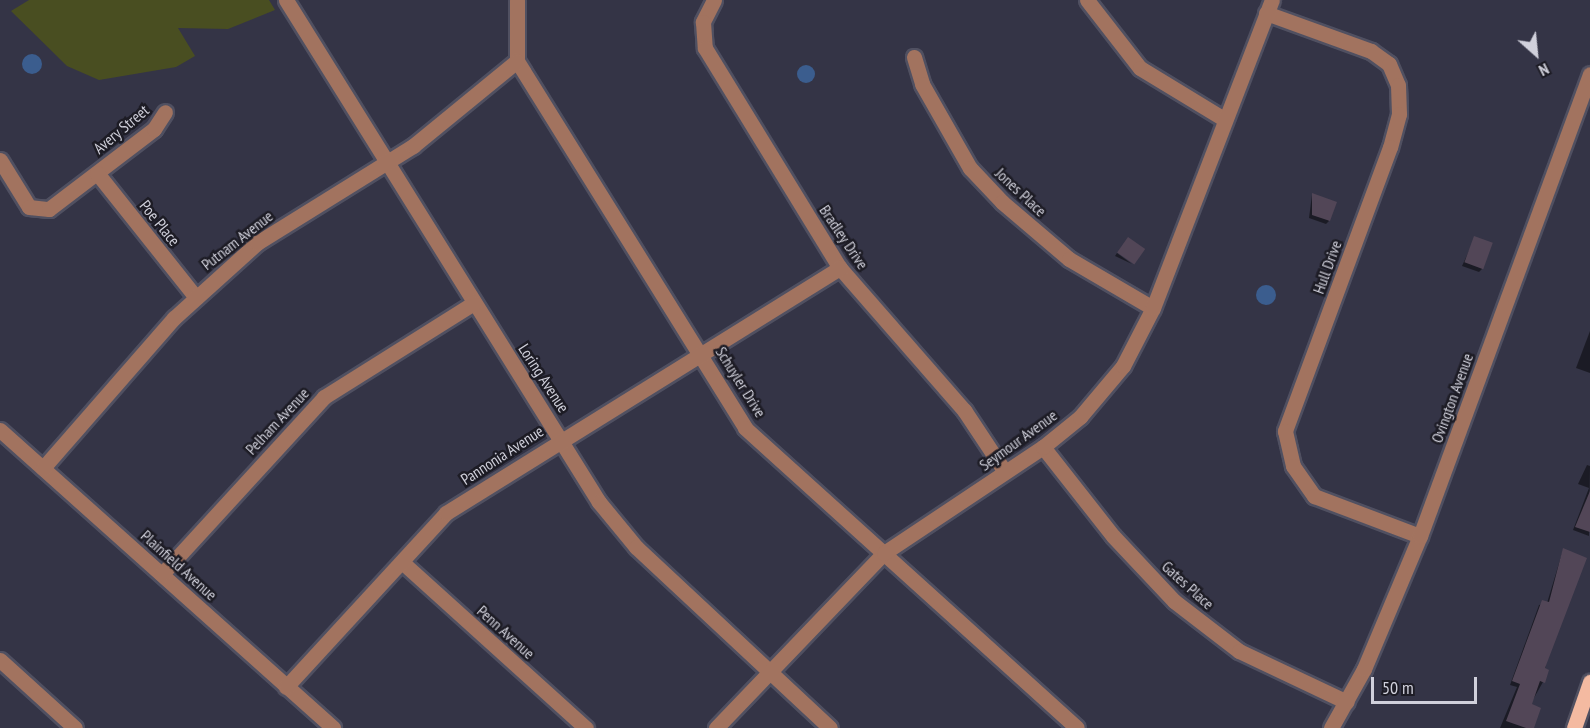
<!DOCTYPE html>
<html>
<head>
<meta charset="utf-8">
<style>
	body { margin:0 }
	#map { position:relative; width:1590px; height:728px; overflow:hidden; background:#343446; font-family:"PT Sans Narrow",sans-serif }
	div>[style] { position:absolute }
	.green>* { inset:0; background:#494e21 }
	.water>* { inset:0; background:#3b5d8e }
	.round { border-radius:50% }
	.shadow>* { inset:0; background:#0007 }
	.building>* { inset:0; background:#524657; transform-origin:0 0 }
	.roads { filter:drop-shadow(2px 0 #505061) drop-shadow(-2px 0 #505061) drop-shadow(0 2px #505061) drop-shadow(0 -2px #505061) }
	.minor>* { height:15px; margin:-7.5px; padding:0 7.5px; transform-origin:7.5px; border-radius:7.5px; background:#a2735f }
	.major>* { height:15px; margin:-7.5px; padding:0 7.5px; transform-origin:7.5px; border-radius:7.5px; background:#f4baa1 }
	span { translate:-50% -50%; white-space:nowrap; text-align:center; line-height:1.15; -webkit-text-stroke:5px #1d1c25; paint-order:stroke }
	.street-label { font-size:16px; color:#d0d0db }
	.north { position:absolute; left:1506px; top:24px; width:60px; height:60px; -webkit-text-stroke:4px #1d1c25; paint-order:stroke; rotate:153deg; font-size:16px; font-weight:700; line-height:24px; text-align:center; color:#d0d0db }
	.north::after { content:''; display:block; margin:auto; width:21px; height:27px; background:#d0d0db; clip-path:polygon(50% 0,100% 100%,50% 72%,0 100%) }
	.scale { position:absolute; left:1371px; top:677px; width:106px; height:27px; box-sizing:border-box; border:3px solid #d0d0db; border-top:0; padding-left:8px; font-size:18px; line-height:21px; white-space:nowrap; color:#d0d0db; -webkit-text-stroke:4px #1d1c25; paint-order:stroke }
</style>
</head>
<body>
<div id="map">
	<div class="green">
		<i style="clip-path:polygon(29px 0,269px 0,275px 10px,228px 29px,178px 28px,195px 56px,176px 67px,99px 80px,67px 66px,11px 11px)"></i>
	</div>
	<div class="water">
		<i class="round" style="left:22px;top:54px;width:20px;height:20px"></i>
		<i class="round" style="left:797px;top:65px;width:18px;height:18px"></i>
		<i class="round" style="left:1256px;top:285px;width:20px;height:20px"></i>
	</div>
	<div class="shadow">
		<i style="clip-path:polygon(1312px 195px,1329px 221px,1326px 224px,1309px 218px)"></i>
		<i style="clip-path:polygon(1475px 238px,1482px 269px,1479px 272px,1462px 266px)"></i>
		<i style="clip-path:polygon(1117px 253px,1132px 264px,1115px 256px)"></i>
		<i style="clip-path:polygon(1590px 331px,1590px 373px,1576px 368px)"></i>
		<i style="clip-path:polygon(1587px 465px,1590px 466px,1589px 536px,1573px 530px,1589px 488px,1578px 484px)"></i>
		<i style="clip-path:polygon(1563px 550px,1543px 682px,1530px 705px,1530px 728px,1500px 728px,1517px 687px,1510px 685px,1539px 605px,1547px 603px)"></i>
	</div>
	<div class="building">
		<i style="clip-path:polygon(1312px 193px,1337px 202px,1330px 221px,1312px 215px)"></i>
		<i style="left:1474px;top:236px;width:20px;height:28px;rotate:20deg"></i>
		<i style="left:1128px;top:237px;width:21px;height:19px;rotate:35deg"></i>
		<i style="clip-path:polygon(1590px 491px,1590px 532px,1575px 527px)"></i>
		<i style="clip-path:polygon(1563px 548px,1587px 558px,1545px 668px,1549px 670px,1545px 683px,1540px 681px,1532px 704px,1541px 708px,1534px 728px,1526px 728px,1506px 721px,1520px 684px,1512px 681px,1542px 600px,1549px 602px)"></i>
	</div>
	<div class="roads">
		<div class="minor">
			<i style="left:286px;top:0;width:592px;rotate:58.06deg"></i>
			<i style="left:599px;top:502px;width:58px;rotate:50.6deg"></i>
			<i style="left:636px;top:547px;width:265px;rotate:43deg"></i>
			<i style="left:517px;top:0;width:61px;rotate:90deg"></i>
			<i style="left:517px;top:61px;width:432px;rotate:58.1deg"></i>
			<i style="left:745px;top:428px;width:447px;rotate:42.1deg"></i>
			<i style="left:714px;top:0;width:25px;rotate:117deg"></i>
			<i style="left:703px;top:22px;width:26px;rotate:86deg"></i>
			<i style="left:705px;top:48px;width:258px;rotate:58.5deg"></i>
			<i style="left:840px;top:268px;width:189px;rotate:48.9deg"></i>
			<i style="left:964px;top:410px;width:74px;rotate:56.5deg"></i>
			<i style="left:1087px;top:0;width:86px;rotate:52.1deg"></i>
			<i style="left:1140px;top:68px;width:98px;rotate:31.3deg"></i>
			<i style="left:1266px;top:13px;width:112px;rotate:19.9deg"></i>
			<i style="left:1371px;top:51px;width:22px;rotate:36deg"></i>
			<i style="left:1389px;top:64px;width:23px;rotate:67deg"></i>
			<i style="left:1398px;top:85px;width:29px;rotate:88deg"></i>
			<i style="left:1399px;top:114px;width:34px;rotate:105deg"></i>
			<i style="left:1390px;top:147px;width:303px;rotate:110.3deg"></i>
			<i style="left:1285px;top:431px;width:36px;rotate:77deg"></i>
			<i style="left:1293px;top:466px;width:37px;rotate:55deg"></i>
			<i style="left:1314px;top:496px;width:113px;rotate:20.7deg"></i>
			<i style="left:914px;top:57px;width:28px;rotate:73deg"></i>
			<i style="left:922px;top:84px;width:97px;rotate:60.3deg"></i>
			<i style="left:970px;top:168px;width:47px;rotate:46.7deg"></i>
			<i style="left:1002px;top:202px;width:88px;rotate:40.4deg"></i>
			<i style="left:1069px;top:259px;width:97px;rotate:30.3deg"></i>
			<i style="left:0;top:160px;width:55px;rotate:58.3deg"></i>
			<i style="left:29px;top:207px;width:20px;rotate:6deg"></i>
			<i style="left:49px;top:209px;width:132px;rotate:-37.3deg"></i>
			<i style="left:154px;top:129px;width:20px;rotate:-57deg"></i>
			<i style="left:97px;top:173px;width:157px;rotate:51.5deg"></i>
			<i style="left:0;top:430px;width:447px;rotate:41.8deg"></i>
			<i style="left:1043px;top:447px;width:113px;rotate:51.8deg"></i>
			<i style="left:1113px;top:536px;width:89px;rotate:46.8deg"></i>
			<i style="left:1174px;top:601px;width:82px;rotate:37.6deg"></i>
			<i style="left:1239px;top:651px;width:119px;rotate:25.3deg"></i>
			<i style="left:43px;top:468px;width:199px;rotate:-48.9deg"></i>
			<i style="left:174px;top:318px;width:112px;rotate:-42.1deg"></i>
			<i style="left:257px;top:243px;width:184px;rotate:-31.9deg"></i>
			<i style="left:413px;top:146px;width:134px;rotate:-39.3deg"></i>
			<i style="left:402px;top:562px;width:248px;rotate:42.1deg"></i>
			<i style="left:162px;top:574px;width:240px;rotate:-47.5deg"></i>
			<i style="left:324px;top:397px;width:177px;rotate:-32.1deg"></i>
			<i style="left:0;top:660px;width:101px;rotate:42.2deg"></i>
			<i style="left:286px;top:687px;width:236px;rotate:-47.4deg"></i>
			<i style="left:446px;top:513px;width:464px;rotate:-31.9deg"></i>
			<i style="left:716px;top:728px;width:243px;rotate:-46.2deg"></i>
			<i style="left:884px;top:553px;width:191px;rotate:-33.7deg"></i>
			<i style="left:1043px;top:447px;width:48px;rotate:-39deg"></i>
			<i style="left:1080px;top:417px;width:67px;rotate:-49.9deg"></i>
			<i style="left:1123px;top:366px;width:65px;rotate:-62.7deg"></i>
			<i style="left:1153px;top:308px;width:330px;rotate:-68.9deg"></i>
			<i style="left:1331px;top:728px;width:68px;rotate:-60.8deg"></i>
			<i style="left:1364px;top:669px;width:144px;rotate:-67.2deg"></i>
			<i style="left:1420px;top:536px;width:492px;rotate:-69.8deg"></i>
		</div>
		<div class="major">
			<i style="left:1574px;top:728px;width:49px;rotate:-70.8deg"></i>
		</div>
	</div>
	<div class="street-label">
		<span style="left:121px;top:129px;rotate:-40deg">Avery Street</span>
		<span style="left:1021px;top:192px;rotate:43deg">Jones Place</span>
		<span style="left:160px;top:223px;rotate:51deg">Poe Place</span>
		<span style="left:844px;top:237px;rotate:56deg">Bradley Drive</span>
		<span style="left:237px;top:240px;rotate:-38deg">Putnam Avenue</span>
		<span style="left:1327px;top:267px;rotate:-70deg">Hull Drive</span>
		<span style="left:544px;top:378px;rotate:57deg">Loring Avenue</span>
		<span style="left:741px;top:382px;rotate:58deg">Schuyler Drive</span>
		<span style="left:1452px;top:398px;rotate:-70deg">Ovington Avenue</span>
		<span style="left:277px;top:421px;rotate:-47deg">Pelham Avenue</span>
		<span style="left:1018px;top:440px;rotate:-36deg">Seymour Avenue</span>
		<span style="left:502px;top:455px;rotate:-33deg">Pannonia Avenue</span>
		<span style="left:179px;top:565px;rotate:42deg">Plainfield Avenue</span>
		<span style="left:1188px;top:585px;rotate:42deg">Gates Place</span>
		<span style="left:506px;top:632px;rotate:42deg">Penn Avenue</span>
	</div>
	<div class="north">N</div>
	<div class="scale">50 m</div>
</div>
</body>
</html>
